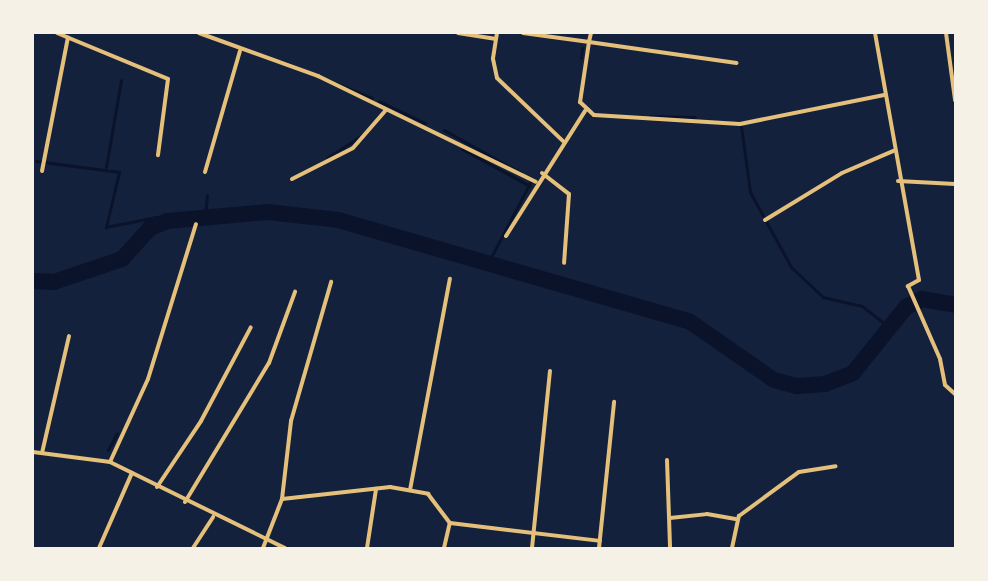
<!DOCTYPE html>
<html>
<head>
<meta charset="utf-8">
<style>
	body { margin:0 }
	#map { position:relative; width:988px; height:581px; overflow:hidden; background:#14213d; font-family:"Public Sans",sans-serif }
	div>[style] { position:absolute }
	.stream>* { height:3px; margin:-1.5px; padding:0 1.5px; transform-origin:1.5px; border-radius:1.5px; background:#0b132b }
	.river>* { height:16px; margin:-8px; padding:0 8px; transform-origin:8px; border-radius:8px; background:#0b132b }
	.minor>* { height:4px; margin:-2px; padding:0 2px; transform-origin:2px; border-radius:2px; background:#e5c07b }
	span { translate:-50% -50%; white-space:nowrap; text-align:center; line-height:1.15; -webkit-text-stroke:4.5px #f6f1e7; paint-order:stroke }
	.frame { position:absolute; inset:0; border:34px solid #f6f1e7; pointer-events:none }
</style>
</head>
<body>
<div id="map">
	<div class="stream">
		<i style="left:581px;top:58px;width:10px;rotate:-84deg"></i>
		<i style="left:281px;top:61px;width:98px;rotate:22.1deg"></i>
		<i style="left:379px;top:101px;width:51px;rotate:25.6deg"></i>
		<i style="left:650px;top:116px;width:45px;rotate:1.3deg"></i>
		<i style="left:741px;top:126px;width:67px;rotate:82.2deg"></i>
		<i style="left:750px;top:192px;width:85px;rotate:61.3deg"></i>
		<i style="left:791px;top:267px;width:44px;rotate:43.2deg"></i>
		<i style="left:823px;top:297px;width:40px;rotate:13deg"></i>
		<i style="left:862px;top:306px;width:33px;rotate:38deg"></i>
		<i style="left:444px;top:130px;width:88px;rotate:29.2deg"></i>
		<i style="left:462px;top:149px;width:77px;rotate:28.6deg"></i>
		<i style="left:327px;top:158px;width:42px;rotate:-33.3deg"></i>
		<i style="left:36px;top:161px;width:84px;rotate:7.5deg"></i>
		<i style="left:119px;top:172px;width:57px;rotate:103.3deg"></i>
		<i style="left:106px;top:227px;width:51px;rotate:-11.3deg"></i>
		<i style="left:156px;top:217px;width:12px;rotate:20deg"></i>
		<i style="left:106px;top:167px;width:88px;rotate:-80.2deg"></i>
		<i style="left:205px;top:217px;width:22px;rotate:-85deg"></i>
		<i style="left:489px;top:261px;width:93px;rotate:-62.3deg"></i>
		<i style="left:108px;top:450px;width:19px;rotate:-62deg"></i>
	</div>
	<div class="river">
		<i style="left:33px;top:281px;width:21px;rotate:3deg"></i>
		<i style="left:54px;top:282px;width:72px;rotate:-18.7deg"></i>
		<i style="left:122px;top:259px;width:42px;rotate:-47.9deg"></i>
		<i style="left:150px;top:228px;width:18px;rotate:-22deg"></i>
		<i style="left:167px;top:221px;width:101px;rotate:-5.1deg"></i>
		<i style="left:268px;top:212px;width:70px;rotate:6.5deg"></i>
		<i style="left:338px;top:220px;width:365px;rotate:16.1deg"></i>
		<i style="left:689px;top:321px;width:103px;rotate:34.8deg"></i>
		<i style="left:774px;top:380px;width:24px;rotate:15deg"></i>
		<i style="left:797px;top:386px;width:28px;rotate:-4deg"></i>
		<i style="left:825px;top:384px;width:30px;rotate:-21deg"></i>
		<i style="left:853px;top:373px;width:85px;rotate:-51.2deg"></i>
		<i style="left:906px;top:307px;width:18px;rotate:-27deg"></i>
		<i style="left:922px;top:299px;width:34px;rotate:10deg"></i>
	</div>
	<div class="minor">
		<i style="left:57px;top:33px;width:120px;rotate:22.5deg"></i>
		<i style="left:168px;top:79px;width:77px;rotate:97.5deg"></i>
		<i style="left:199px;top:33px;width:127px;rotate:19.9deg"></i>
		<i style="left:318px;top:76px;width:242px;rotate:25.9deg"></i>
		<i style="left:458px;top:33px;width:37px;rotate:9deg"></i>
		<i style="left:497px;top:33px;width:26px;rotate:99deg"></i>
		<i style="left:493px;top:59px;width:19px;rotate:78deg"></i>
		<i style="left:497px;top:78px;width:91px;rotate:43.7deg"></i>
		<i style="left:523px;top:33px;width:67px;rotate:7.8deg"></i>
		<i style="left:589px;top:42px;width:61px;rotate:98.5deg"></i>
		<i style="left:580px;top:102px;width:19px;rotate:43deg"></i>
		<i style="left:594px;top:115px;width:146px;rotate:3.5deg"></i>
		<i style="left:740px;top:124px;width:147px;rotate:-11.4deg"></i>
		<i style="left:591px;top:33px;width:9px;rotate:103deg"></i>
		<i style="left:589px;top:42px;width:149px;rotate:8.1deg"></i>
		<i style="left:875px;top:33px;width:251px;rotate:79.9deg"></i>
		<i style="left:919px;top:280px;width:13px;rotate:151deg"></i>
		<i style="left:908px;top:286px;width:80px;rotate:66.3deg"></i>
		<i style="left:940px;top:359px;width:26px;rotate:79deg"></i>
		<i style="left:945px;top:385px;width:13px;rotate:42deg"></i>
		<i style="left:946px;top:33px;width:68px;rotate:82.3deg"></i>
		<i style="left:42px;top:171px;width:136px;rotate:-79deg"></i>
		<i style="left:205px;top:172px;width:126px;rotate:-73.9deg"></i>
		<i style="left:542px;top:173px;width:34px;rotate:38deg"></i>
		<i style="left:569px;top:194px;width:69px;rotate:94.1deg"></i>
		<i style="left:292px;top:179px;width:68px;rotate:-26.9deg"></i>
		<i style="left:353px;top:148px;width:49px;rotate:-49.1deg"></i>
		<i style="left:898px;top:181px;width:57px;rotate:3deg"></i>
		<i style="left:765px;top:220px;width:90px;rotate:-31.4deg"></i>
		<i style="left:842px;top:173px;width:56px;rotate:-23.3deg"></i>
		<i style="left:506px;top:236px;width:148px;rotate:-57.7deg"></i>
		<i style="left:33px;top:452px;width:78px;rotate:7.4deg"></i>
		<i style="left:110px;top:462px;width:195px;rotate:26.2deg"></i>
		<i style="left:42px;top:453px;width:120px;rotate:-77deg"></i>
		<i style="left:667px;top:460px;width:88px;rotate:88deg"></i>
		<i style="left:110px;top:462px;width:91px;rotate:-65.4deg"></i>
		<i style="left:148px;top:379px;width:162px;rotate:-72.8deg"></i>
		<i style="left:157px;top:487px;width:79px;rotate:-56.3deg"></i>
		<i style="left:201px;top:421px;width:106px;rotate:-62deg"></i>
		<i style="left:410px;top:490px;width:215px;rotate:-79.3deg"></i>
		<i style="left:282px;top:499px;width:109px;rotate:-6.3deg"></i>
		<i style="left:390px;top:487px;width:39px;rotate:10deg"></i>
		<i style="left:428px;top:494px;width:36px;rotate:53deg"></i>
		<i style="left:450px;top:523px;width:151px;rotate:6.8deg"></i>
		<i style="left:185px;top:502px;width:162px;rotate:-58.9deg"></i>
		<i style="left:269px;top:363px;width:76px;rotate:-69.9deg"></i>
		<i style="left:670px;top:518px;width:37px;rotate:-6deg"></i>
		<i style="left:707px;top:514px;width:29px;rotate:10deg"></i>
		<i style="left:99px;top:548px;width:82px;rotate:-66.3deg"></i>
		<i style="left:193px;top:548px;width:37px;rotate:-57deg"></i>
		<i style="left:263px;top:548px;width:53px;rotate:-68.8deg"></i>
		<i style="left:282px;top:499px;width:79px;rotate:-83.4deg"></i>
		<i style="left:291px;top:421px;width:145px;rotate:-73.9deg"></i>
		<i style="left:367px;top:548px;width:60px;rotate:-81.3deg"></i>
		<i style="left:444px;top:548px;width:26px;rotate:-77deg"></i>
		<i style="left:532px;top:548px;width:178px;rotate:-84.2deg"></i>
		<i style="left:599px;top:548px;width:147px;rotate:-84.1deg"></i>
		<i style="left:732px;top:548px;width:33px;rotate:-78deg"></i>
		<i style="left:739px;top:516px;width:74px;rotate:-36.3deg"></i>
		<i style="left:799px;top:472px;width:37px;rotate:-9deg"></i>
	</div>
	<div class="frame"></div>
</div>
</body>
</html>
